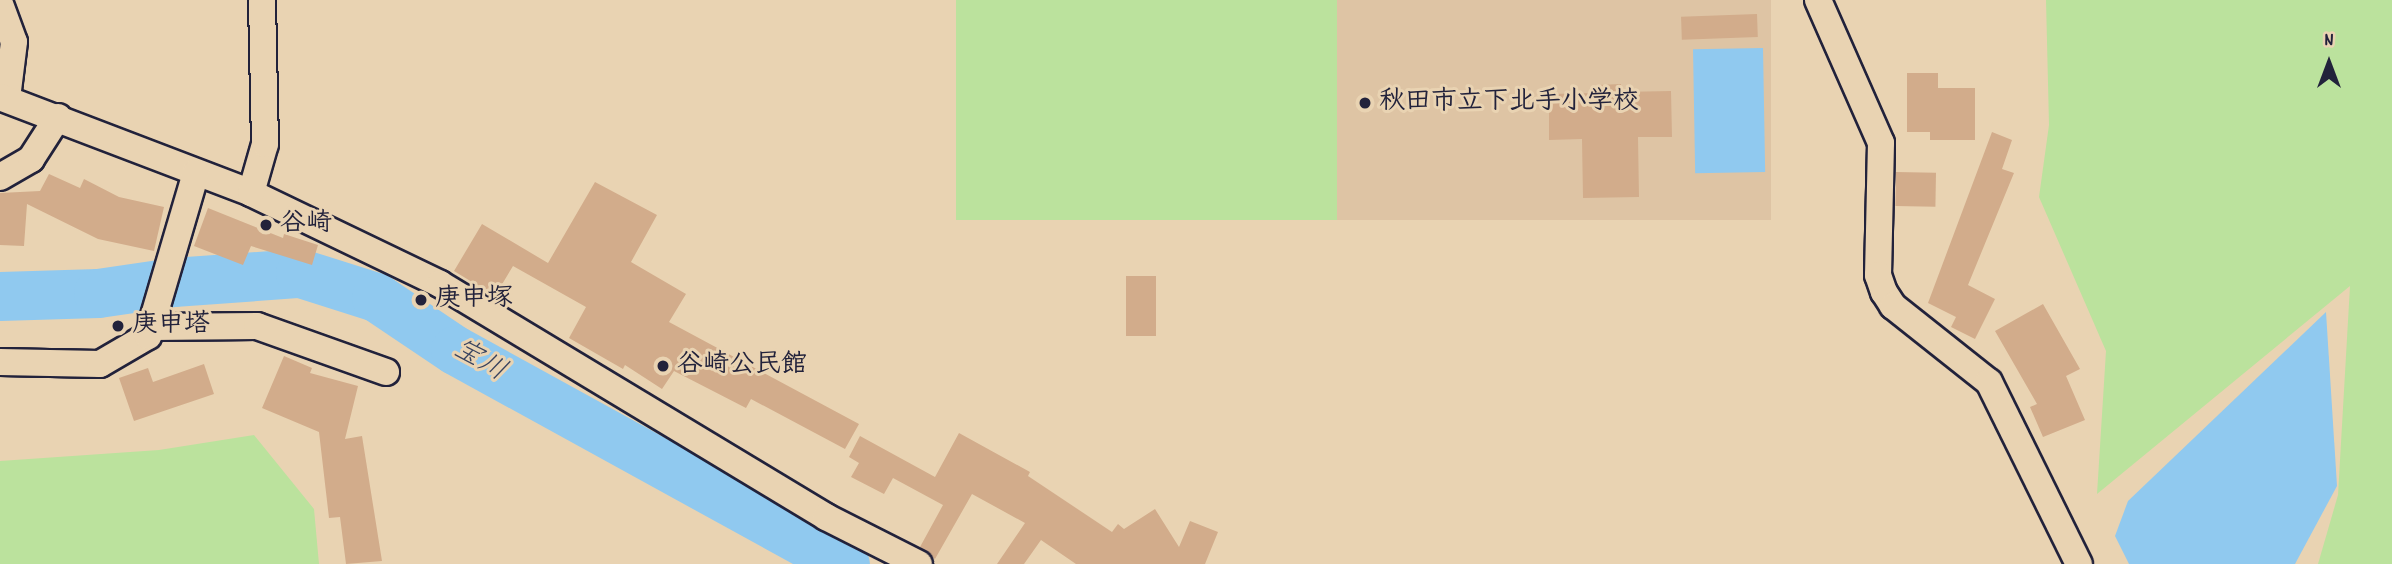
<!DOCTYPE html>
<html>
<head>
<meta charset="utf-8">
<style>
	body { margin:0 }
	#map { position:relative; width:2392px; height:564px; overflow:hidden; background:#e9d3b2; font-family:Dekko,"Klee One",sans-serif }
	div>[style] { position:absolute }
	.built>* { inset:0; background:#dec4a4; transform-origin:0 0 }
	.green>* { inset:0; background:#bbe29d; transform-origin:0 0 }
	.water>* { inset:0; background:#90c9ef; transform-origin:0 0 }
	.river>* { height:49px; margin:-24.5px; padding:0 24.5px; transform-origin:24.5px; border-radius:24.5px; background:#90c9ef }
	.building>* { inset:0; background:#d2ac8b; transform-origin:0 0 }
	.roads { filter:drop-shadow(2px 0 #22223b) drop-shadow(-2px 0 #22223b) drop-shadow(0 2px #22223b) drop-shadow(0 -2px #22223b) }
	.minor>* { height:26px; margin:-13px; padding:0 13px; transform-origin:13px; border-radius:13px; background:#e9d3b2 }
	.dots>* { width:19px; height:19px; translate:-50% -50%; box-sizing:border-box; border:4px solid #e9d3b2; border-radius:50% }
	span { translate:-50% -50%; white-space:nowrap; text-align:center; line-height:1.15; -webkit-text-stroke:6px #e9d3b2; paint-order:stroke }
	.poi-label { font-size:26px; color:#22223b; font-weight:700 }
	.left { translate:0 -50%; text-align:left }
	.water-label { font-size:28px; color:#38435f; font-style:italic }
	.north { position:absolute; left:2294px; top:28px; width:70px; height:70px; -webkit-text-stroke:5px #e9d3b2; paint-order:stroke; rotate:0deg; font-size:19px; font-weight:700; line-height:28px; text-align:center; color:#22223b }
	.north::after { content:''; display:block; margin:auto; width:24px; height:32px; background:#22223b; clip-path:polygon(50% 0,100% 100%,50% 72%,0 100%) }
</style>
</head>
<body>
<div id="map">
	<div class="built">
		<i style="left:956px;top:0;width:815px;height:220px"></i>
	</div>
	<div class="green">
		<i style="left:956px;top:0;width:381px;height:220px"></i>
		<i style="clip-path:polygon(2046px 0,2392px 0,2392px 564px,2318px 564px,2338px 495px,2350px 286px,2097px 494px,2106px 351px,2039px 197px,2049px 125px)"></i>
		<i style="clip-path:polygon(254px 435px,314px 509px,319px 564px,0 564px,0 461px,159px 450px)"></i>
	</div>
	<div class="water">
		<i style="left:1763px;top:48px;width:124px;height:70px;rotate:89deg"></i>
		<i style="clip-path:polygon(2326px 312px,2337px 486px,2295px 564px,2129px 564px,2115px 536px,2128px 501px)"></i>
	</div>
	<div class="river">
		<i style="left:0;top:296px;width:98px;rotate:-1.8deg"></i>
		<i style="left:98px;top:293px;width:76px;rotate:-8.3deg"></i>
		<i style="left:173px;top:282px;width:127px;rotate:-4.1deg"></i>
		<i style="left:300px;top:273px;width:80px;rotate:17.5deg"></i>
		<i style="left:376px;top:297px;width:95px;rotate:33.9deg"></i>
		<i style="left:455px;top:350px;width:445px;rotate:28.8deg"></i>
	</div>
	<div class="building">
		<i style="left:1757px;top:14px;width:23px;height:76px;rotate:88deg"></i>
		<i style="clip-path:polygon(1907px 73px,1938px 73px,1938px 88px,1975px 88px,1975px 140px,1930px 140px,1930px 132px,1907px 132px)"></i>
		<i style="clip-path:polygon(1621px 84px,1621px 92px,1671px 91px,1672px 137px,1638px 137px,1639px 197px,1583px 198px,1582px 139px,1549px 140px,1549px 94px,1598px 93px,1598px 85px)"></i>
		<i style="clip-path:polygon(1992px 132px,2012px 140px,2002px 169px,2014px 173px,1968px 285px,1995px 299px,1975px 339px,1951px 327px,1956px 317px,1928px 303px)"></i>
		<i style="left:1896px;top:172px;width:40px;height:34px;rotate:1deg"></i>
		<i style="clip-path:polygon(49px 174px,80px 188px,84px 179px,119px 197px,164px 207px,154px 251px,98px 239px,27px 204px,24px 246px,0 245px,0 193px,40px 191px)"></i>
		<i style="clip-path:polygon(595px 182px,657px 215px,631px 262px,686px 294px,669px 322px,859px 424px,845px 449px,751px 399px,746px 408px,674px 371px,662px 389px,625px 365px,623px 369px,569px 338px,586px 307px,513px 266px,495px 296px,454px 271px,482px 224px,548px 263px)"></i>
		<i style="clip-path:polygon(208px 208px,283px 238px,284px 234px,318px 245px,312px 265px,251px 246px,243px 265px,194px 246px)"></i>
		<i style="left:1126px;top:276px;width:30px;height:60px"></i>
		<i style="clip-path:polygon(2043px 304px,2080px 369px,2066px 376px,2085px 420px,2043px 437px,2030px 407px,2037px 404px,1995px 331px)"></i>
		<i style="clip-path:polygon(284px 356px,312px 368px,310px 373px,358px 386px,345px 439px,362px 436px,382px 561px,346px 564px,340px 517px,329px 518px,319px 432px,262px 408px)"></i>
		<i style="clip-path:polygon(204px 364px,214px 394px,134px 421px,119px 378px,148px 368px,153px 382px)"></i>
		<i style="clip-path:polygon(959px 433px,1030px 472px,1028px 476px,1112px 532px,1118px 524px,1124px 529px,1155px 509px,1179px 547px,1190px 521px,1218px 532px,1205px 564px,1076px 564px,1041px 540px,1024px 564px,997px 564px,1025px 523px,972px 494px,935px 559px,920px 547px,943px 505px,893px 478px,884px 494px,851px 477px,859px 463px,849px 457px,860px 436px,935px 477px)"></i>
	</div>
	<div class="roads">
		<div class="minor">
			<i style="left:1818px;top:0;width:156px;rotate:66.2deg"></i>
			<i style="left:1881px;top:143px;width:132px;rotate:91.3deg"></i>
			<i style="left:1878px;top:275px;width:18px;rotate:71deg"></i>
			<i style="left:1884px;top:292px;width:17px;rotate:57deg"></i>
			<i style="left:1893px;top:306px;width:122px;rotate:38.4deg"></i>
			<i style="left:1989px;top:382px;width:203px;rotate:63.7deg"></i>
			<i style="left:0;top:4px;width:40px;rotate:69.8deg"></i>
			<i style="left:14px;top:42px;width:56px;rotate:97.1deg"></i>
			<i style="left:0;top:97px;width:269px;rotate:20.9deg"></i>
			<i style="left:251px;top:193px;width:210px;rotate:25.7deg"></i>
			<i style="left:440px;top:284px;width:451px;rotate:31.1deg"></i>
			<i style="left:826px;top:517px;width:104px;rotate:26.8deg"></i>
			<i style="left:0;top:177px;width:36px;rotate:-30deg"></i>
			<i style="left:31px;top:159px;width:50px;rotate:-57.3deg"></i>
			<i style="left:251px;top:193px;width:51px;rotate:-74.1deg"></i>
			<i style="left:265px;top:144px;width:144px;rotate:-91.2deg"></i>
			<i style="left:153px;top:327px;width:104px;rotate:-0.6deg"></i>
			<i style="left:257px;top:326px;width:137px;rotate:19.6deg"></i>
			<i style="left:0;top:362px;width:100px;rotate:1.1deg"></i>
			<i style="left:100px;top:364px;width:56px;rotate:-30.3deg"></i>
			<i style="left:148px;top:336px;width:170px;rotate:-73.6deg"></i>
		</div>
	</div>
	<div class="dots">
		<i style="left:1365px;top:103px;background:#22223b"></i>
		<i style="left:266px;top:225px;background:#22223b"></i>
		<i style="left:421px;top:300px;background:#22223b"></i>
		<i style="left:118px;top:326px;background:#22223b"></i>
		<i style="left:663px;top:366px;background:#22223b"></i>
	</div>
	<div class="poi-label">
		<span class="left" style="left:1379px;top:103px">秋田市立下北手小学校</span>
		<span class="left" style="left:280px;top:225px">谷崎</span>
		<span class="left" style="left:435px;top:300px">庚申塚</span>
		<span class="left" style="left:132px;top:326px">庚申塔</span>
		<span class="left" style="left:677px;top:366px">谷崎公民館</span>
	</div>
	<div class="water-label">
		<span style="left:479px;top:362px;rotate:30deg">宝川</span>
	</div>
	<div class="north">N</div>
</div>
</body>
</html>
